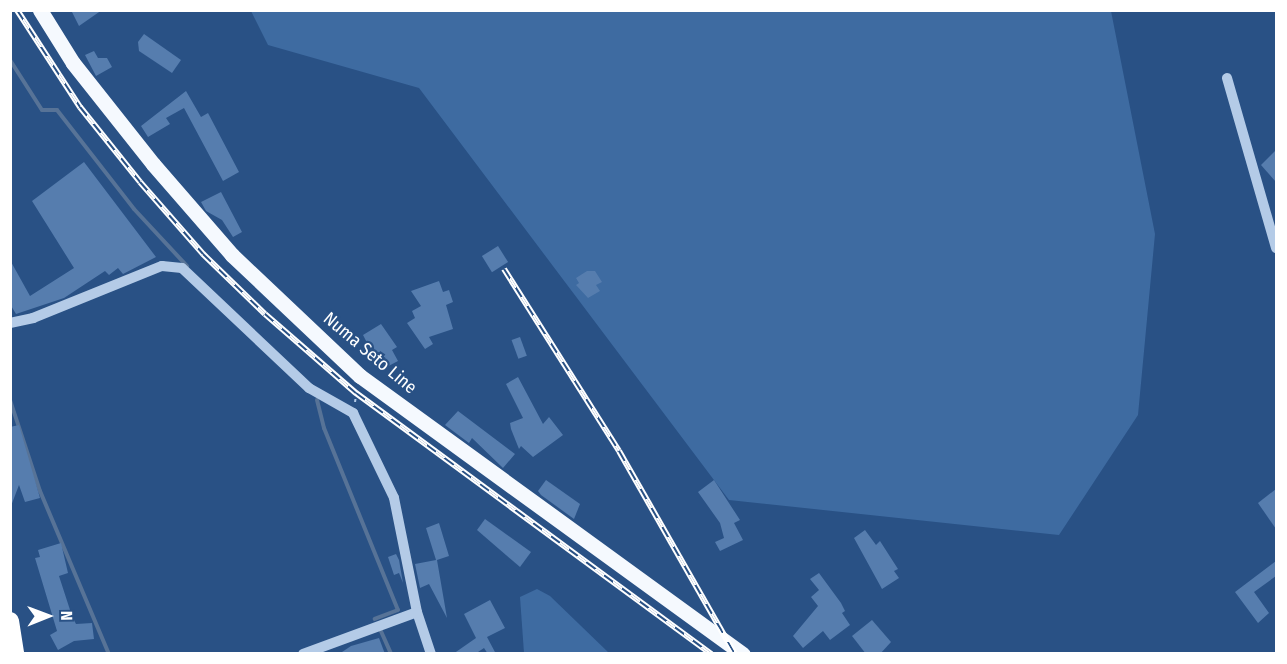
<!DOCTYPE html>
<html>
<head>
<meta charset="utf-8">
<style>
	body { margin:0 }
	#map { position:relative; width:1287px; height:664px; overflow:hidden; background:#295185; font-family:"Fira Sans Condensed",sans-serif }
	div>[style] { position:absolute }
	.green>* { inset:0; background:#3e6ba1 }
	.stream>* { height:4px; margin:-2px; padding:0 2px; transform-origin:2px; border-radius:2px; background:#577397 }
	.building>* { inset:0; background:#567dae; transform-origin:0 0 }
	.path>* { height:2px; margin-top:-1px; transform-origin:0; background:repeating-linear-gradient(90deg,#b4cbe7 0 3px,transparent 0 7.5px) }
	.minor>* { height:10px; margin:-5px; padding:0 5px; transform-origin:5px; border-radius:5px; background:#b4cbe7 }
	.major>* { height:15px; margin:-7.5px; padding:0 7.5px; transform-origin:7.5px; border-radius:7.5px; background:#f5f9fe }
	.highway>* { height:18px; margin:-9px; padding:0 9px; transform-origin:9px; border-radius:9px; background:#fff }
	.rail>* { height:6px; margin-top:-3px; transform-origin:0; background:repeating-linear-gradient(90deg,#295185 0 11px,#fff 0 22px); box-sizing:border-box; border-block:2px solid #fff }
	span { translate:-50% -50%; white-space:nowrap; text-align:center; line-height:1.15; -webkit-text-stroke:4.5px #295185; paint-order:stroke }
	.street-label { font-size:18px; color:#fff }
	.frame { position:absolute; inset:0; border:12px solid #fff; pointer-events:none }
	.north { position:absolute; left:18px; top:586px; width:60px; height:60px; -webkit-text-stroke:4px #295185; paint-order:stroke; rotate:89deg; font-size:16px; font-weight:700; line-height:24px; text-align:center; color:#fff }
	.north::after { content:''; display:block; margin:auto; width:21px; height:27px; background:#fff; clip-path:polygon(50% 0,100% 100%,50% 72%,0 100%) }
</style>
</head>
<body>
<div id="map">
	<div class="green">
		<i style="clip-path:polygon(251px 11px,1111px 11px,1155px 234px,1138px 415px,1059px 535px,729px 500px,419px 88px,268px 45px)"></i>
		<i style="clip-path:polygon(537px 589px,550px 596px,609px 653px,524px 653px,520px 597px)"></i>
	</div>
	<div class="stream">
		<i style="left:10px;top:60px;width:59px;rotate:57.4deg"></i>
		<i style="left:42px;top:110px;width:15px"></i>
		<i style="left:57px;top:110px;width:125px;rotate:52.1deg"></i>
		<i style="left:134px;top:209px;width:78px;rotate:47.1deg"></i>
		<i style="left:10px;top:400px;width:96px;rotate:71.8deg"></i>
		<i style="left:40px;top:491px;width:177px;rotate:67.1deg"></i>
		<i style="left:317px;top:400px;width:29px;rotate:76deg"></i>
		<i style="left:324px;top:428px;width:196px;rotate:67.9deg"></i>
		<i style="left:398px;top:610px;width:25px;rotate:159deg"></i>
		<i style="left:380px;top:629px;width:27px;rotate:66deg"></i>
	</div>
	<div class="building">
		<i style="clip-path:polygon(71px 10px,102px 10px,79px 26px)"></i>
		<i style="clip-path:polygon(144px 34px,181px 60px,172px 73px,139px 51px,138px 42px)"></i>
		<i style="clip-path:polygon(94px 51px,98px 58px,107px 58px,112px 67px,96px 76px,85px 55px)"></i>
		<i style="clip-path:polygon(186px 91px,201px 117px,208px 113px,239px 172px,223px 181px,184px 108px,166px 118px,170px 124px,148px 137px,141px 126px)"></i>
		<i style="clip-path:polygon(1276px 150px,1276px 182px,1261px 165px)"></i>
		<i style="clip-path:polygon(84px 162px,156px 257px,123px 274px,118px 268px,109px 275px,105px 271px,64px 298px,16px 314px,10px 304px,10px 260px,30px 296px,74px 268px,32px 201px)"></i>
		<i style="clip-path:polygon(221px 192px,242px 232px,233px 237px,222px 220px,206px 211px,201px 202px)"></i>
		<i style="left:498px;top:246px;width:19px;height:19px;rotate:58deg"></i>
		<i style="clip-path:polygon(587px 271px,595px 271px,602px 282px,596px 285px,600px 291px,588px 298px,576px 285px,579px 283px,576px 278px)"></i>
		<i style="clip-path:polygon(439px 281px,443px 292px,449px 290px,453px 302px,446px 305px,453px 329px,429px 337px,433px 344px,425px 349px,407px 323px,415px 318px,412px 311px,421px 306px,411px 291px)"></i>
		<i style="clip-path:polygon(381px 324px,397px 347px,392px 350px,398px 361px,381px 370px,363px 335px)"></i>
		<i style="left:520px;top:337px;width:20px;height:9px;rotate:70deg"></i>
		<i style="clip-path:polygon(518px 377px,543px 424px,549px 417px,563px 435px,533px 457px,521px 446px,519px 449px,511px 429px,510px 423px,523px 418px,506px 384px)"></i>
		<i style="clip-path:polygon(458px 411px,515px 454px,503px 468px,472px 438px,469px 443px,445px 425px)"></i>
		<i style="clip-path:polygon(19px 425px,40px 498px,25px 502px,19px 485px,11px 506px,10px 427px)"></i>
		<i style="clip-path:polygon(546px 480px,580px 504px,574px 519px,541px 495px,538px 491px)"></i>
		<i style="clip-path:polygon(714px 480px,740px 520px,734px 523px,743px 540px,720px 551px,715px 542px,724px 538px,720px 523px,698px 492px)"></i>
		<i style="clip-path:polygon(1276px 489px,1276px 529px,1258px 503px)"></i>
		<i style="clip-path:polygon(485px 519px,531px 552px,520px 567px,477px 530px)"></i>
		<i style="clip-path:polygon(439px 523px,449px 556px,437px 560px,447px 618px,429px 584px,420px 588px,415px 564px,436px 560px,426px 528px)"></i>
		<i style="clip-path:polygon(865px 530px,876px 545px,880px 541px,898px 569px,894px 571px,899px 578px,882px 589px,854px 538px)"></i>
		<i style="clip-path:polygon(61px 543px,68px 573px,59px 576px,72px 616px,76px 624px,92px 623px,94px 639px,74px 641px,58px 650px,50px 635px,57px 631px,35px 558px,40px 557px,38px 550px)"></i>
		<i style="clip-path:polygon(396px 554px,399px 560px,403px 583px,399px 573px,394px 575px,388px 557px)"></i>
		<i style="clip-path:polygon(1276px 561px,1276px 576px,1254px 592px,1269px 613px,1258px 623px,1235px 592px)"></i>
		<i style="clip-path:polygon(819px 573px,841px 603px,845px 611px,842px 613px,850px 625px,830px 640px,823px 631px,803px 648px,793px 636px,818px 606px,811px 597px,819px 590px,810px 579px)"></i>
		<i style="clip-path:polygon(490px 600px,505px 628px,487px 637px,496px 654px,488px 654px,484px 648px,475px 654px,453px 654px,476px 638px,464px 614px)"></i>
		<i style="clip-path:polygon(872px 620px,891px 642px,880px 654px,866px 654px,852px 636px)"></i>
		<i style="clip-path:polygon(379px 638px,385px 654px,339px 654px,351px 646px)"></i>
	</div>
	<div class="path">
		<i style="left:355px;top:402px;width:13px;rotate:-81deg"></i>
	</div>
	<div class="minor">
		<i style="left:1227px;top:78px;width:177px;rotate:73.9deg"></i>
		<i style="left:10px;top:323px;width:24px;rotate:-12deg"></i>
		<i style="left:33px;top:318px;width:139px;rotate:-22deg"></i>
		<i style="left:162px;top:266px;width:20px;rotate:6deg"></i>
		<i style="left:182px;top:268px;width:175px;rotate:43.4deg"></i>
		<i style="left:309px;top:388px;width:51px;rotate:29.6deg"></i>
		<i style="left:353px;top:413px;width:94px;rotate:64.2deg"></i>
		<i style="left:394px;top:498px;width:116px;rotate:78.6deg"></i>
		<i style="left:417px;top:612px;width:44px;rotate:71.6deg"></i>
		<i style="left:303px;top:654px;width:121px;rotate:-20.2deg"></i>
	</div>
	<div class="major">
		<i style="left:40px;top:10px;width:62px;rotate:58.1deg"></i>
		<i style="left:73px;top:63px;width:129px;rotate:51.6deg"></i>
		<i style="left:153px;top:164px;width:121px;rotate:49deg"></i>
		<i style="left:232px;top:255px;width:176px;rotate:43.4deg"></i>
		<i style="left:360px;top:376px;width:473px;rotate:36deg"></i>
	</div>
	<div class="highway">
		<i style="left:10px;top:621px;width:33px;rotate:81deg"></i>
	</div>
	<div class="rail">
		<i style="left:17px;top:10px;width:116px;rotate:57deg"></i>
		<i style="left:80px;top:107px;width:96px;rotate:51.3deg"></i>
		<i style="left:140px;top:182px;width:96px;rotate:48.8deg"></i>
		<i style="left:203px;top:254px;width:86px;rotate:44.1deg"></i>
		<i style="left:265px;top:314px;width:121px;rotate:41deg"></i>
		<i style="left:356px;top:393px;width:441px;rotate:36.3deg"></i>
		<i style="left:504px;top:269px;width:215px;rotate:57.7deg"></i>
		<i style="left:619px;top:451px;width:234px;rotate:60.3deg"></i>
	</div>
	<div class="street-label">
		<span style="left:370px;top:353px;rotate:40deg">Numa Seto Line</span>
	</div>
	<div class="frame"></div>
	<div class="north">N</div>
</div>
</body>
</html>
